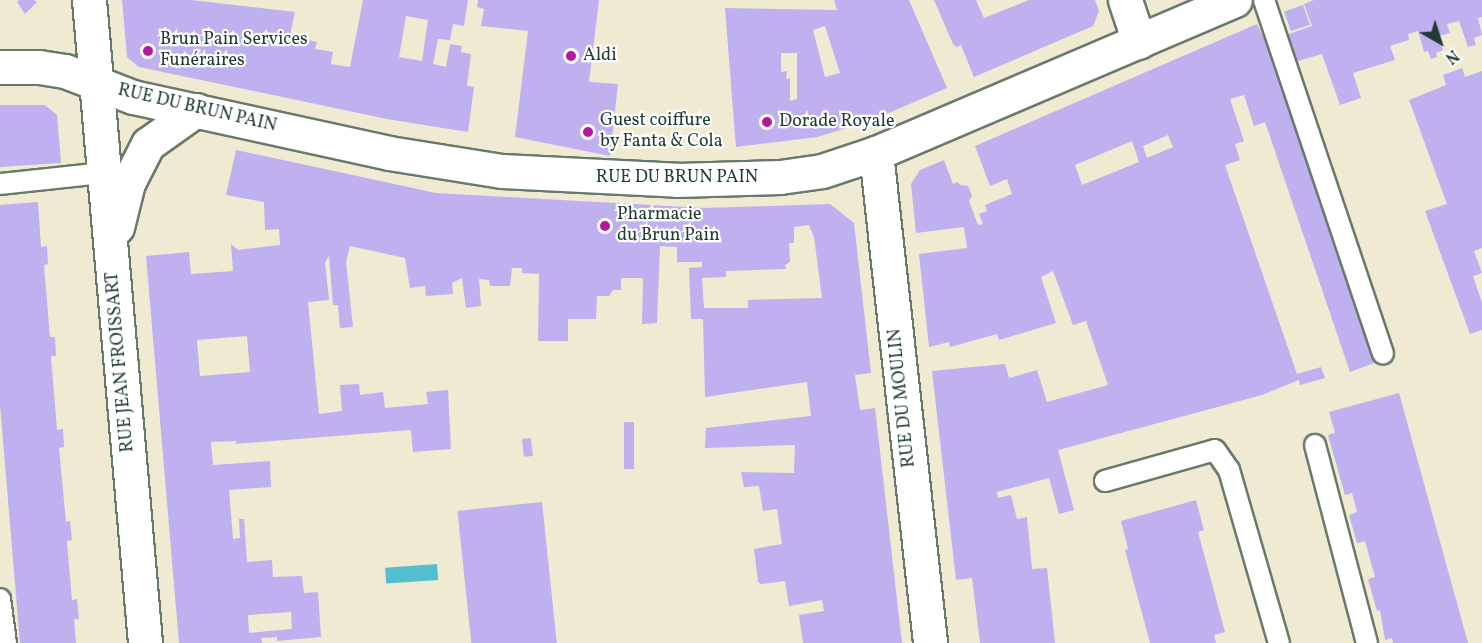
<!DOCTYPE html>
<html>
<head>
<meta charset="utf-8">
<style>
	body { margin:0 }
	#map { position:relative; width:1482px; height:643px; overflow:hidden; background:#efead1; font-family:Vollkorn,serif }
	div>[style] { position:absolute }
	.water>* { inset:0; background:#54bfd0; transform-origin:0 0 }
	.building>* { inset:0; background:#bfb0f0; transform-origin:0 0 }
	.roads { filter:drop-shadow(2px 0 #687a6b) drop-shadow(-2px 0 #687a6b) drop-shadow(0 2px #687a6b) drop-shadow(0 -2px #687a6b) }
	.service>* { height:20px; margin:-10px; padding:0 10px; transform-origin:10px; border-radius:10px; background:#fff }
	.minor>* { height:33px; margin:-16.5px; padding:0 16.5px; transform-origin:16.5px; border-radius:16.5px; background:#fff }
	.secondary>* { height:33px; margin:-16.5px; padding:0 16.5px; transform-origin:16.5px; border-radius:16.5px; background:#fff }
	.dots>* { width:16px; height:16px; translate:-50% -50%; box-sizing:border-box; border:3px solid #fff; border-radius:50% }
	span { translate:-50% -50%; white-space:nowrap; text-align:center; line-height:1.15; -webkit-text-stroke:4.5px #fff; paint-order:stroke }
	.poi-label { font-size:18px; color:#1f3d34 }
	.left { translate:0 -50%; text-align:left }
	.street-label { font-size:18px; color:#1f3d34 }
	.north { position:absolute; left:1410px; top:12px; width:60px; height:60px; -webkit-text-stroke:4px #fff; paint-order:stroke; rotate:141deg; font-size:16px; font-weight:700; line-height:24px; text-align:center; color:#1f3d34 }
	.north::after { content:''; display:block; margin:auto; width:21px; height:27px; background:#1f3d34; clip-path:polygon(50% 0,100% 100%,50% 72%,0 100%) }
</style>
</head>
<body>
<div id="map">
	<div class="water">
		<i style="left:437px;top:564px;width:16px;height:52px;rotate:86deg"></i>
	</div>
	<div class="building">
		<i style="clip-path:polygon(19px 0,34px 0,37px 2px,25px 14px,17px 2px)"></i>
		<i style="clip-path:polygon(evenodd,122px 0,191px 0,295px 12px,290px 36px,317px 42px,315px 49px,333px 52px,331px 64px,350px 67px,363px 0,468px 0,464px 26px,453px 24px,450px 40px,438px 39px,433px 64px,446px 67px,450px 44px,462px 46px,461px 52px,471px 54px,467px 86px,474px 87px,468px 132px,387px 119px,139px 67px,127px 57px,122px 0,406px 16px,428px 20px,422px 61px,399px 57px,406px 16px)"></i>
		<i style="clip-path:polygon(478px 0,599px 0,589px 82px,618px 84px,610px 156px,515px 137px,528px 31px,481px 26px,484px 9px,477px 7px)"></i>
		<i style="clip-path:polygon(evenodd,834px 0,909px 0,947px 88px,870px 121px,817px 137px,736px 147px,725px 8px,837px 10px,834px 0,825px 26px,840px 73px,825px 77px,813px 30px,825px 26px,834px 0,781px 53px,797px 53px,797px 99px,790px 101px,790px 78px,786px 79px,787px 71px,781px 72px,781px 53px)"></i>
		<i style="clip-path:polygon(934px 0,976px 0,984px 18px,1029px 0,1095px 0,1099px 11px,1093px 26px,974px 77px,961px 45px,957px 47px,953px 44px)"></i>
		<i style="clip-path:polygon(1314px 0,1482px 0,1482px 17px,1478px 18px,1482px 35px,1474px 38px,1476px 45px,1468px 47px,1459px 21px,1447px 24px,1450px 33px,1439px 36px,1443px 50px,1436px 53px,1437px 57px,1431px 59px,1428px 51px,1424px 52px,1418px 31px,1408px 34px,1409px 40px,1390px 46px,1395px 60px,1353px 73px,1361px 98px,1340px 105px,1322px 54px,1295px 62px,1286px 35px,1312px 26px,1304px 4px)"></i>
		<i style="left:1303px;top:5px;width:21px;height:20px;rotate:71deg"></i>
		<i style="clip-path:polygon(evenodd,1257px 24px,1277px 64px,1377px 362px,1350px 372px,1265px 122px,1254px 126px,1244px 95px,1230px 99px,1244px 141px,1235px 144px,1240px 160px,1225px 165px,1297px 374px,1321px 367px,1325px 378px,1300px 385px,1299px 380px,1262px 395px,1058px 450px,1074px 510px,1059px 514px,1049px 478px,997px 492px,998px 498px,1011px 495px,1017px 519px,1027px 517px,1032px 569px,1047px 568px,1055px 643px,980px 643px,972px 578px,956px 580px,932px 371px,1005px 364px,1009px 378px,1037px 370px,1047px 402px,1108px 385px,1086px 321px,1073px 325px,1053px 271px,1041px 277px,1056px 323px,999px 340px,997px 334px,950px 347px,949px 342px,929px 347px,919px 254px,967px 248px,964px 227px,916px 233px,911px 184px,920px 170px,944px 160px,953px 184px,958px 182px,960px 185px,968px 186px,972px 196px,969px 201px,978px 225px,983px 224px,979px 214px,987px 211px,985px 205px,1012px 194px,1007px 179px,990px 186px,975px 146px,1257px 24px,1168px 135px,1173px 147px,1147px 158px,1143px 146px,1168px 135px,1257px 24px,1132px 141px,1139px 162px,1082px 185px,1075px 165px,1132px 141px)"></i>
		<i style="clip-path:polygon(1462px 68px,1465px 77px,1482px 71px,1482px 248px,1474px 251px,1482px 273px,1473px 276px,1482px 303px,1482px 330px,1470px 334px,1425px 211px,1447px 204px,1409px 100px,1446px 85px,1443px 75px)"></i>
		<i style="clip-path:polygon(0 105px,45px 105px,57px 115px,61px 163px,0 167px)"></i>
		<i style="clip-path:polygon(evenodd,236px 150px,436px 193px,704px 208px,830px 204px,854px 223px,871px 373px,855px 375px,860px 410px,875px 408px,902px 643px,803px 643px,799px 615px,824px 611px,822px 600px,789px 606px,785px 581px,761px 584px,758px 582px,754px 549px,782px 544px,777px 509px,763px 511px,759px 486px,744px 487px,741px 472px,794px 473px,795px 445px,705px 448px,706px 428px,811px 416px,807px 382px,705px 397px,703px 319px,691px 319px,689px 268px,702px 267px,702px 262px,677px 262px,677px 247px,660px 246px,657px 323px,642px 324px,643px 278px,621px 278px,621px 290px,613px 290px,609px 296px,597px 296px,596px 319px,568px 319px,568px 341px,538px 341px,539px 274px,522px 273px,522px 268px,512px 268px,510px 286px,490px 286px,489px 280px,479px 279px,481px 306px,466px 308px,462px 278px,452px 283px,453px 294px,426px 296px,425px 286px,410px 288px,405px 258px,350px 246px,346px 262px,353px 327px,340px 328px,338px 305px,333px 305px,329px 256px,325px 263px,329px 300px,308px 302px,319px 414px,342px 411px,340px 385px,359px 384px,360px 395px,383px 392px,385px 408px,428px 404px,426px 392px,448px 390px,451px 449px,413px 452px,411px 430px,235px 444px,237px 441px,211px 442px,213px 465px,270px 461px,271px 487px,229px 490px,233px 539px,240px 538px,239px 519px,244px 519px,247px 562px,272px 560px,273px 577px,302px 576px,304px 593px,318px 592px,321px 637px,277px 641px,277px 637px,261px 638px,262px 643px,179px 643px,146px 256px,189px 252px,191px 274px,233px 271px,231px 244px,238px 250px,280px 245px,279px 229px,265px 230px,264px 202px,226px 195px,236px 150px,809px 225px,814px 237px,822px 298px,748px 300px,748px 308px,704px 308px,702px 278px,726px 277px,726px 271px,786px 269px,785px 265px,790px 262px,789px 243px,794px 243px,794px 227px,809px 225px,236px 150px,247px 336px,250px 372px,200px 376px,197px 340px,247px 336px,236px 150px,291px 612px,292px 629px,249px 633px,248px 615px,291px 612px)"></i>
		<i style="clip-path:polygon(38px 202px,41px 247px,47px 246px,48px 264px,44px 265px,50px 337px,55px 337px,56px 356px,51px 356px,57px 430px,63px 429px,64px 447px,59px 448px,66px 522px,70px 521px,72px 540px,67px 541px,72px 600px,77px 599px,79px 619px,74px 619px,76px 643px,20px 643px,0 405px,0 205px)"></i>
		<i style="clip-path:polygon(1399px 393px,1468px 643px,1393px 643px,1392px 638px,1385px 640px,1380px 610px,1377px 611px,1368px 579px,1375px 577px,1365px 541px,1357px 543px,1349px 515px,1357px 512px,1352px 493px,1345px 495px,1328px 435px,1335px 433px,1329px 412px)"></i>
		<i style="left:624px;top:422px;width:10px;height:47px"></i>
		<i style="left:531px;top:438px;width:18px;height:9px;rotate:84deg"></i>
		<i style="clip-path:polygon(1196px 500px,1204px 530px,1198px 532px,1225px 632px,1214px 635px,1216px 643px,1150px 643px,1125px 550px,1128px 549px,1121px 521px)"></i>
		<i style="left:542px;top:502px;width:142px;height:85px;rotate:84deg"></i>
	</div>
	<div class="roads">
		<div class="service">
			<i style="left:1264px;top:0;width:373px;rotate:71.4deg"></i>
			<i style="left:0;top:184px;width:104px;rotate:-6.1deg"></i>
			<i style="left:1315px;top:445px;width:205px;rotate:75.3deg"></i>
			<i style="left:1105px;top:481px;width:114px;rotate:-15.7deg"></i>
			<i style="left:1215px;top:450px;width:24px;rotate:55deg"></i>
			<i style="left:1229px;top:470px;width:180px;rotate:73.9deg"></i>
			<i style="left:0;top:599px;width:44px;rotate:82.2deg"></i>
		</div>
		<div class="minor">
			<i style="left:1125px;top:0;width:44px;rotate:71.6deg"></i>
			<i style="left:876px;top:153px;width:493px;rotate:83.7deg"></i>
		</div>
		<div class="secondary">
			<i style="left:89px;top:0;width:645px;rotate:85.02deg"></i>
			<i style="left:0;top:67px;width:39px"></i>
			<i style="left:39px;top:67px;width:26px;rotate:9deg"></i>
			<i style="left:65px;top:71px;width:73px;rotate:20.9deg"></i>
			<i style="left:133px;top:97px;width:262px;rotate:12.3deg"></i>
			<i style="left:389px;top:153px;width:114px;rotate:9.1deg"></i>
			<i style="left:502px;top:171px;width:175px;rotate:2.9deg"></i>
			<i style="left:677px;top:180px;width:103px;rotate:-1.7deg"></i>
			<i style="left:780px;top:177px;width:42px;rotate:-8.1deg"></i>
			<i style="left:822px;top:171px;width:57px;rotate:-18.4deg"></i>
			<i style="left:876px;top:153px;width:390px;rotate:-23.1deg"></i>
			<i style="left:117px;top:227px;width:45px;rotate:-76deg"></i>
			<i style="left:128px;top:183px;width:44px;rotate:-62.9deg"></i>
			<i style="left:148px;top:144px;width:59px;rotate:-35.3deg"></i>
		</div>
	</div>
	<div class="dots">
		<i style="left:148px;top:51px;background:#b5179e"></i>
		<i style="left:571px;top:56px;background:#b5179e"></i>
		<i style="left:767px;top:122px;background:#b5179e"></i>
		<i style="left:588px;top:132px;background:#b5179e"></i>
		<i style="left:605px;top:226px;background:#b5179e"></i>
	</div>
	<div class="poi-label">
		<span class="left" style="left:160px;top:51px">Brun Pain Services<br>Funéraires</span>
		<span class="left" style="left:583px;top:56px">Aldi</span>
		<span class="left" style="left:600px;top:132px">Guest coiffure<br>by Fanta &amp; Cola</span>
		<span class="left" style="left:779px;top:122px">Dorade Royale</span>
		<span class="left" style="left:617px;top:226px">Pharmacie<br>du Brun Pain</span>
	</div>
	<div class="street-label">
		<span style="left:197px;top:109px;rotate:13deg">RUE DU BRUN PAIN</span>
		<span style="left:677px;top:178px">RUE DU BRUN PAIN</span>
		<span style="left:121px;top:362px;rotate:-95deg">RUE JEAN FROISSART</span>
		<span style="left:903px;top:398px;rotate:-96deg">RUE DU MOULIN</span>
	</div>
	<div class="north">N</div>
</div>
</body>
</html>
